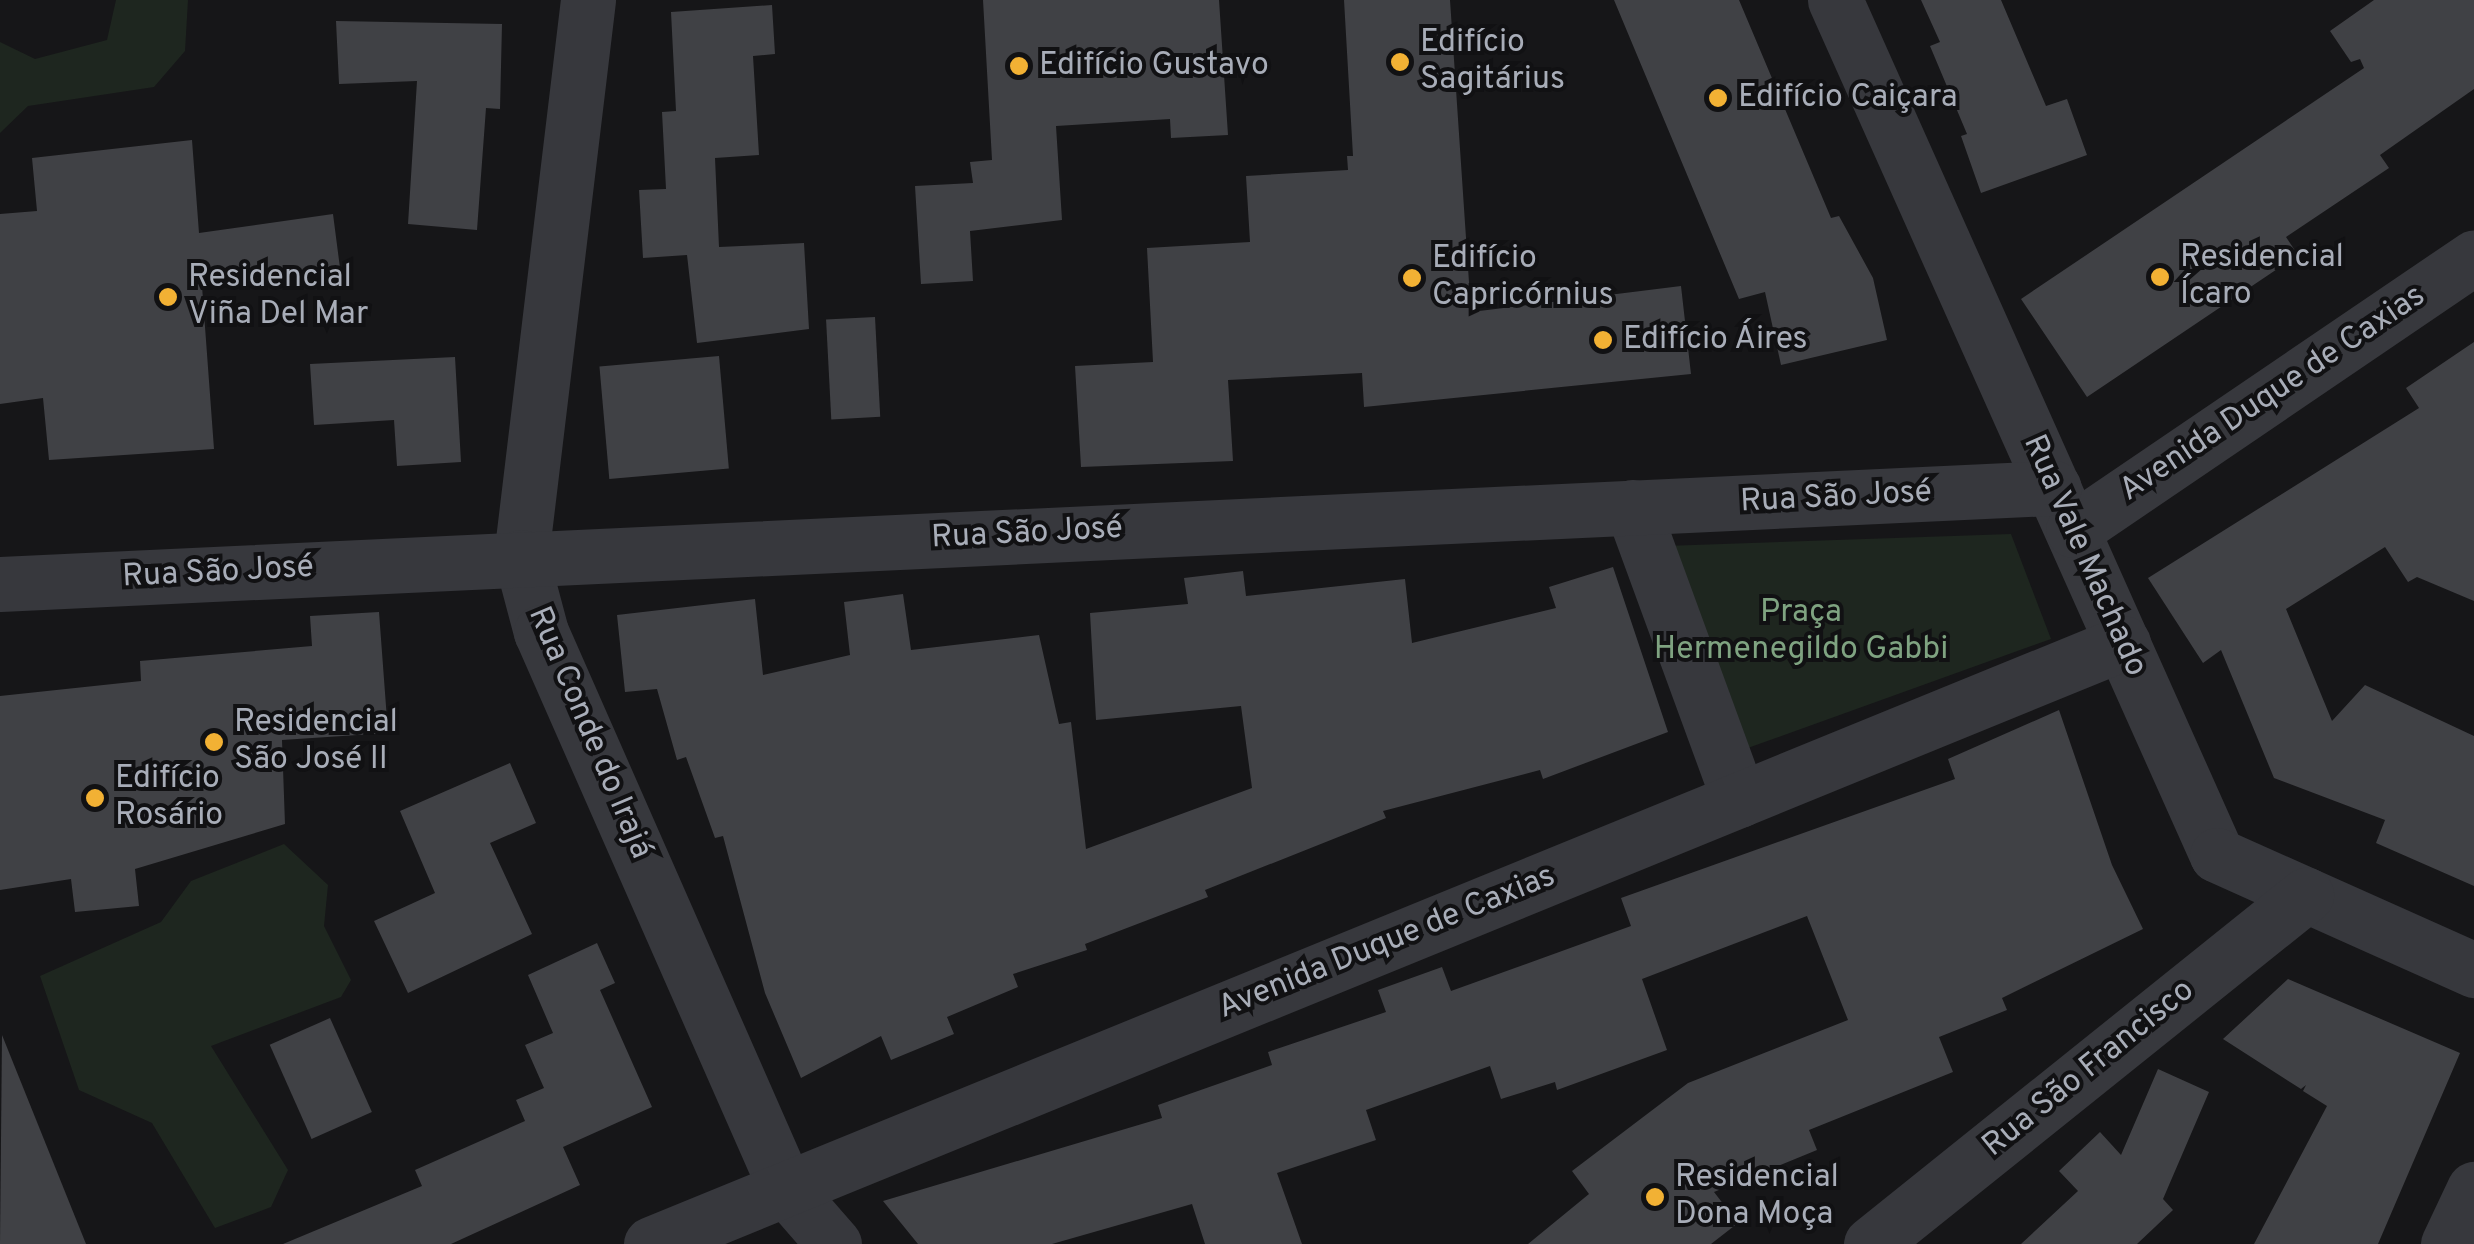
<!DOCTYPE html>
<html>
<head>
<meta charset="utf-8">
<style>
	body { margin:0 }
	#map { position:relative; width:2474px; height:1244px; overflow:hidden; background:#161618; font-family:Overpass,sans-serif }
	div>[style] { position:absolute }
	.green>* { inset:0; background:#1e261f }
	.building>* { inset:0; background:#404145; transform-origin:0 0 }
	.minor>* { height:55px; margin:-27.5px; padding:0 27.5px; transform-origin:27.5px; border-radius:27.5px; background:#37383d }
	.dots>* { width:28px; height:28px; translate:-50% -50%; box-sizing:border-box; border:5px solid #111113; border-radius:50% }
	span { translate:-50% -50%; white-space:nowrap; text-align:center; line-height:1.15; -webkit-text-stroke:8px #111113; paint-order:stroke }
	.poi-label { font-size:32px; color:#a8adb8 }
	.left { translate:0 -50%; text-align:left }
	.street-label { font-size:32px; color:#a8adb8 }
	.park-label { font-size:32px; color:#7fa381 }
</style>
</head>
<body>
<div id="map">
	<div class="green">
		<i style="clip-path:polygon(116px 0,188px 0,185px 51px,154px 87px,28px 106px,0 133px,0 42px,35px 59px,107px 40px)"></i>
		<i style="clip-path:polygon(2011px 534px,2051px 639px,1745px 749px,1665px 546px)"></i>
		<i style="clip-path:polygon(284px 844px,328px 885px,324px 926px,351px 980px,341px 997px,211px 1046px,288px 1170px,271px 1207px,215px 1228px,152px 1123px,79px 1090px,40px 976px,161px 922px,191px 881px)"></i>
	</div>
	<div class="building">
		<i style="clip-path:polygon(983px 0,1219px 0,1228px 135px,1171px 138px,1170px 119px,1056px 126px,1062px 220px,970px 231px,973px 281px,921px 284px,915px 186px,973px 183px,970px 162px,992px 160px)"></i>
		<i style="clip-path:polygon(1344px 0,1450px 0,1471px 312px,1681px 286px,1691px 374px,1364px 407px,1362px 373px,1228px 380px,1233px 461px,1081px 467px,1075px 366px,1153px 362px,1147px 248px,1250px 242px,1246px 176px,1348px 170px,1347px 156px,1353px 156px)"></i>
		<i style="clip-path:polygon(1614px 0,1739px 0,1831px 218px,1839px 216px,1873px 278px,1887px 340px,1781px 365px,1765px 292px,1739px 299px)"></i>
		<i style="clip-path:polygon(1921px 0,2001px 0,2046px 106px,2067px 99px,2087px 155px,1981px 193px,1961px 136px,1967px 134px,1930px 46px,1940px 42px)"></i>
		<i style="clip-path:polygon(2374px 0,2474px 0,2474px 89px,2380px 155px,2389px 168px,2286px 237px,2298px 255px,2087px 397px,2021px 299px,2364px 68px,2360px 59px,2351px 62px,2330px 31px)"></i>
		<i style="clip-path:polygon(772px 5px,775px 54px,753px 56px,759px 155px,715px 158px,719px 247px,804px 243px,809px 329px,697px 343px,687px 255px,643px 258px,639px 190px,666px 189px,662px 112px,676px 111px,671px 12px)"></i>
		<i style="clip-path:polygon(336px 21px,502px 24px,500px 109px,486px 108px,477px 230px,408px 224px,417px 81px,339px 84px)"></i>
		<i style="clip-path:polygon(192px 140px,199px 233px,333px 214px,340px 268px,202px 286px,214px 449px,49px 460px,43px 398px,0 404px,0 214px,37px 211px,32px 158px)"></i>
		<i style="left:875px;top:317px;width:100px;height:49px;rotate:87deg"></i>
		<i style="clip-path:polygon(2474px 342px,2474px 601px,2417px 577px,2408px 582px,2385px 547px,2286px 609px,2332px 721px,2365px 685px,2474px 736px,2474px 886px,2376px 843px,2385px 820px,2274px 778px,2221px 650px,2203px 663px,2148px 578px,2419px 408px,2406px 388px)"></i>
		<i style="left:719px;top:356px;width:113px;height:120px;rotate:85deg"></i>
		<i style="clip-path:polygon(455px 357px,461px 462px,397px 466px,394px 420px,314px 425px,310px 364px)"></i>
		<i style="clip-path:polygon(1613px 567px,1668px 732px,1543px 779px,1540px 770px,1383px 811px,1386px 818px,1205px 890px,1208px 897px,1085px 944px,1087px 950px,1013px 974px,1018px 987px,947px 1017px,954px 1034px,891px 1060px,881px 1036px,801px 1078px,765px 993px,723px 836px,715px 838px,686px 757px,677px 760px,657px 689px,625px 692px,617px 615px,755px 599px,763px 675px,850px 655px,844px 602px,903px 594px,911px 650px,1039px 635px,1059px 724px,1071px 722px,1086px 849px,1252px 788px,1241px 706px,1096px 720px,1090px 613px,1188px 604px,1184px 578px,1243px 571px,1246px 596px,1405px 579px,1412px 643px,1556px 608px,1549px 587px)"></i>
		<i style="clip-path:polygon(379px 612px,388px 733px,282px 740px,285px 824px,135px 869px,139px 906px,75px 912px,71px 879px,0 890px,0 696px,141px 681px,140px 661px,312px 646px,310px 616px)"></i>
		<i style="clip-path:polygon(2059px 710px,2112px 865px,2143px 929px,2002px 998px,2007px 1010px,1939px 1037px,1953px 1072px,1809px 1130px,1817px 1150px,1714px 1192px,1738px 1223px,1711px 1244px,1528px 1244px,1589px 1194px,1572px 1171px,1688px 1083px,1848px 1020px,1807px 916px,1642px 979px,1667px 1050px,1557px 1090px,1555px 1082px,1501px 1099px,1490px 1066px,1366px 1110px,1376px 1140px,1277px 1173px,1302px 1244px,1205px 1244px,1192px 1204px,1052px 1244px,918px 1244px,883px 1201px,1162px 1118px,1158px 1105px,1272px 1065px,1268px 1052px,1386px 1012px,1378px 990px,1442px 967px,1451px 991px,1631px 926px,1621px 898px,1955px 779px,1948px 759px)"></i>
		<i style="clip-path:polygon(510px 763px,536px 823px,490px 843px,532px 934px,408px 993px,374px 921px,435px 893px,400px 811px)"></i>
		<i style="clip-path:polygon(597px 943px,615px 983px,600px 990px,652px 1107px,563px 1147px,580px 1185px,451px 1244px,283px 1244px,422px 1186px,415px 1170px,525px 1121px,516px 1100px,544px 1088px,525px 1045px,553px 1033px,528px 975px)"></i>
		<i style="clip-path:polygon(2288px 979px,2460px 1053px,2378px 1244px,2254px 1244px,2327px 1106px,2303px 1091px,2306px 1085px,2301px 1089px,2223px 1039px)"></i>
		<i style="left:330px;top:1018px;width:103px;height:66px;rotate:66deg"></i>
		<i style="clip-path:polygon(2px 1035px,86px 1244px,0 1244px)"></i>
		<i style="clip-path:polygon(2158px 1069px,2209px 1092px,2163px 1199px,2173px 1210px,2137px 1244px,2021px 1244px,2078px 1191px,2059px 1171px,2100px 1132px,2121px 1155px)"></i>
	</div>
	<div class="minor">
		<i style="left:588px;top:0;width:561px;rotate:96.86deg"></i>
		<i style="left:521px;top:557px;width:78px;rotate:75.1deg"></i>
		<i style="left:541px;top:632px;width:609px;rotate:66.26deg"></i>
		<i style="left:786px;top:1189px;width:73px;rotate:48.9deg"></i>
		<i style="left:1835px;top:0;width:936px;rotate:65.93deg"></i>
		<i style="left:2217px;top:855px;width:282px;rotate:24.1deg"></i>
		<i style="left:1632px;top:507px;width:312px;rotate:69.9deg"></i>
		<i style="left:2073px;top:530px;width:485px;rotate:-34.2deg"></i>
		<i style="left:0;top:584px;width:2056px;rotate:-2.68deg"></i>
		<i style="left:651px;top:1244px;width:1590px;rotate:-22.21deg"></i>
		<i style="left:1871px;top:1244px;width:558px;rotate:-38.74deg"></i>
		<i style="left:2448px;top:1244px;width:61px;rotate:-64.7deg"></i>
	</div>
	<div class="dots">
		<i style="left:1400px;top:62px;background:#f2b134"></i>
		<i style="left:1019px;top:66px;background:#f2b134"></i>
		<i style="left:1718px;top:98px;background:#f2b134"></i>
		<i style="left:2160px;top:277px;background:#f2b134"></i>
		<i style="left:1412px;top:278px;background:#f2b134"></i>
		<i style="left:168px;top:297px;background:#f2b134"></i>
		<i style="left:1603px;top:340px;background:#f2b134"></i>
		<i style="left:214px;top:742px;background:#f2b134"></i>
		<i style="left:95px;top:798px;background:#f2b134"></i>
		<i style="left:1655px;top:1197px;background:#f2b134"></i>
	</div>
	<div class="poi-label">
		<span class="left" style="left:1420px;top:62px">Edifício<br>Sagitárius</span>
		<span class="left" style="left:1039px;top:66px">Edifício Gustavo</span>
		<span class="left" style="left:1738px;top:98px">Edifício Caiçara</span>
		<span class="left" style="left:2180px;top:277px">Residencial<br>Ícaro</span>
		<span class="left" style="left:1432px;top:278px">Edifício<br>Capricórnius</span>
		<span class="left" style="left:188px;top:297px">Residencial<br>Viña Del Mar</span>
		<span class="left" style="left:1623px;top:340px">Edifício Áires</span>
		<span class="left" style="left:234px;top:742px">Residencial<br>São José II</span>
		<span class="left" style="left:115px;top:798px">Edifício<br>Rosário</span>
		<span class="left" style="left:1675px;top:1197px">Residencial<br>Dona Moça</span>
	</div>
	<div class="street-label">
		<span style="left:2273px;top:394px;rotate:-34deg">Avenida Duque de Caxias</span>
		<span style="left:1836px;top:498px;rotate:-3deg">Rua São José</span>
		<span style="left:1027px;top:534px;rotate:-3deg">Rua São José</span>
		<span style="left:2084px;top:556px;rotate:66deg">Rua Vale Machado</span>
		<span style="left:218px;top:573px;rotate:-3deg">Rua São José</span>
		<span style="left:589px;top:733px;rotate:67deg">Rua Conde do Irajá</span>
		<span style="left:1387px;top:943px;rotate:-22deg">Avenida Duque de Caxias</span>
		<span style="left:2089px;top:1069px;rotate:-39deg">Rua São Francisco</span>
	</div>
	<div class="park-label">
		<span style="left:1801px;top:632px">Praça<br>Hermenegildo Gabbi</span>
	</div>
</div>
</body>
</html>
